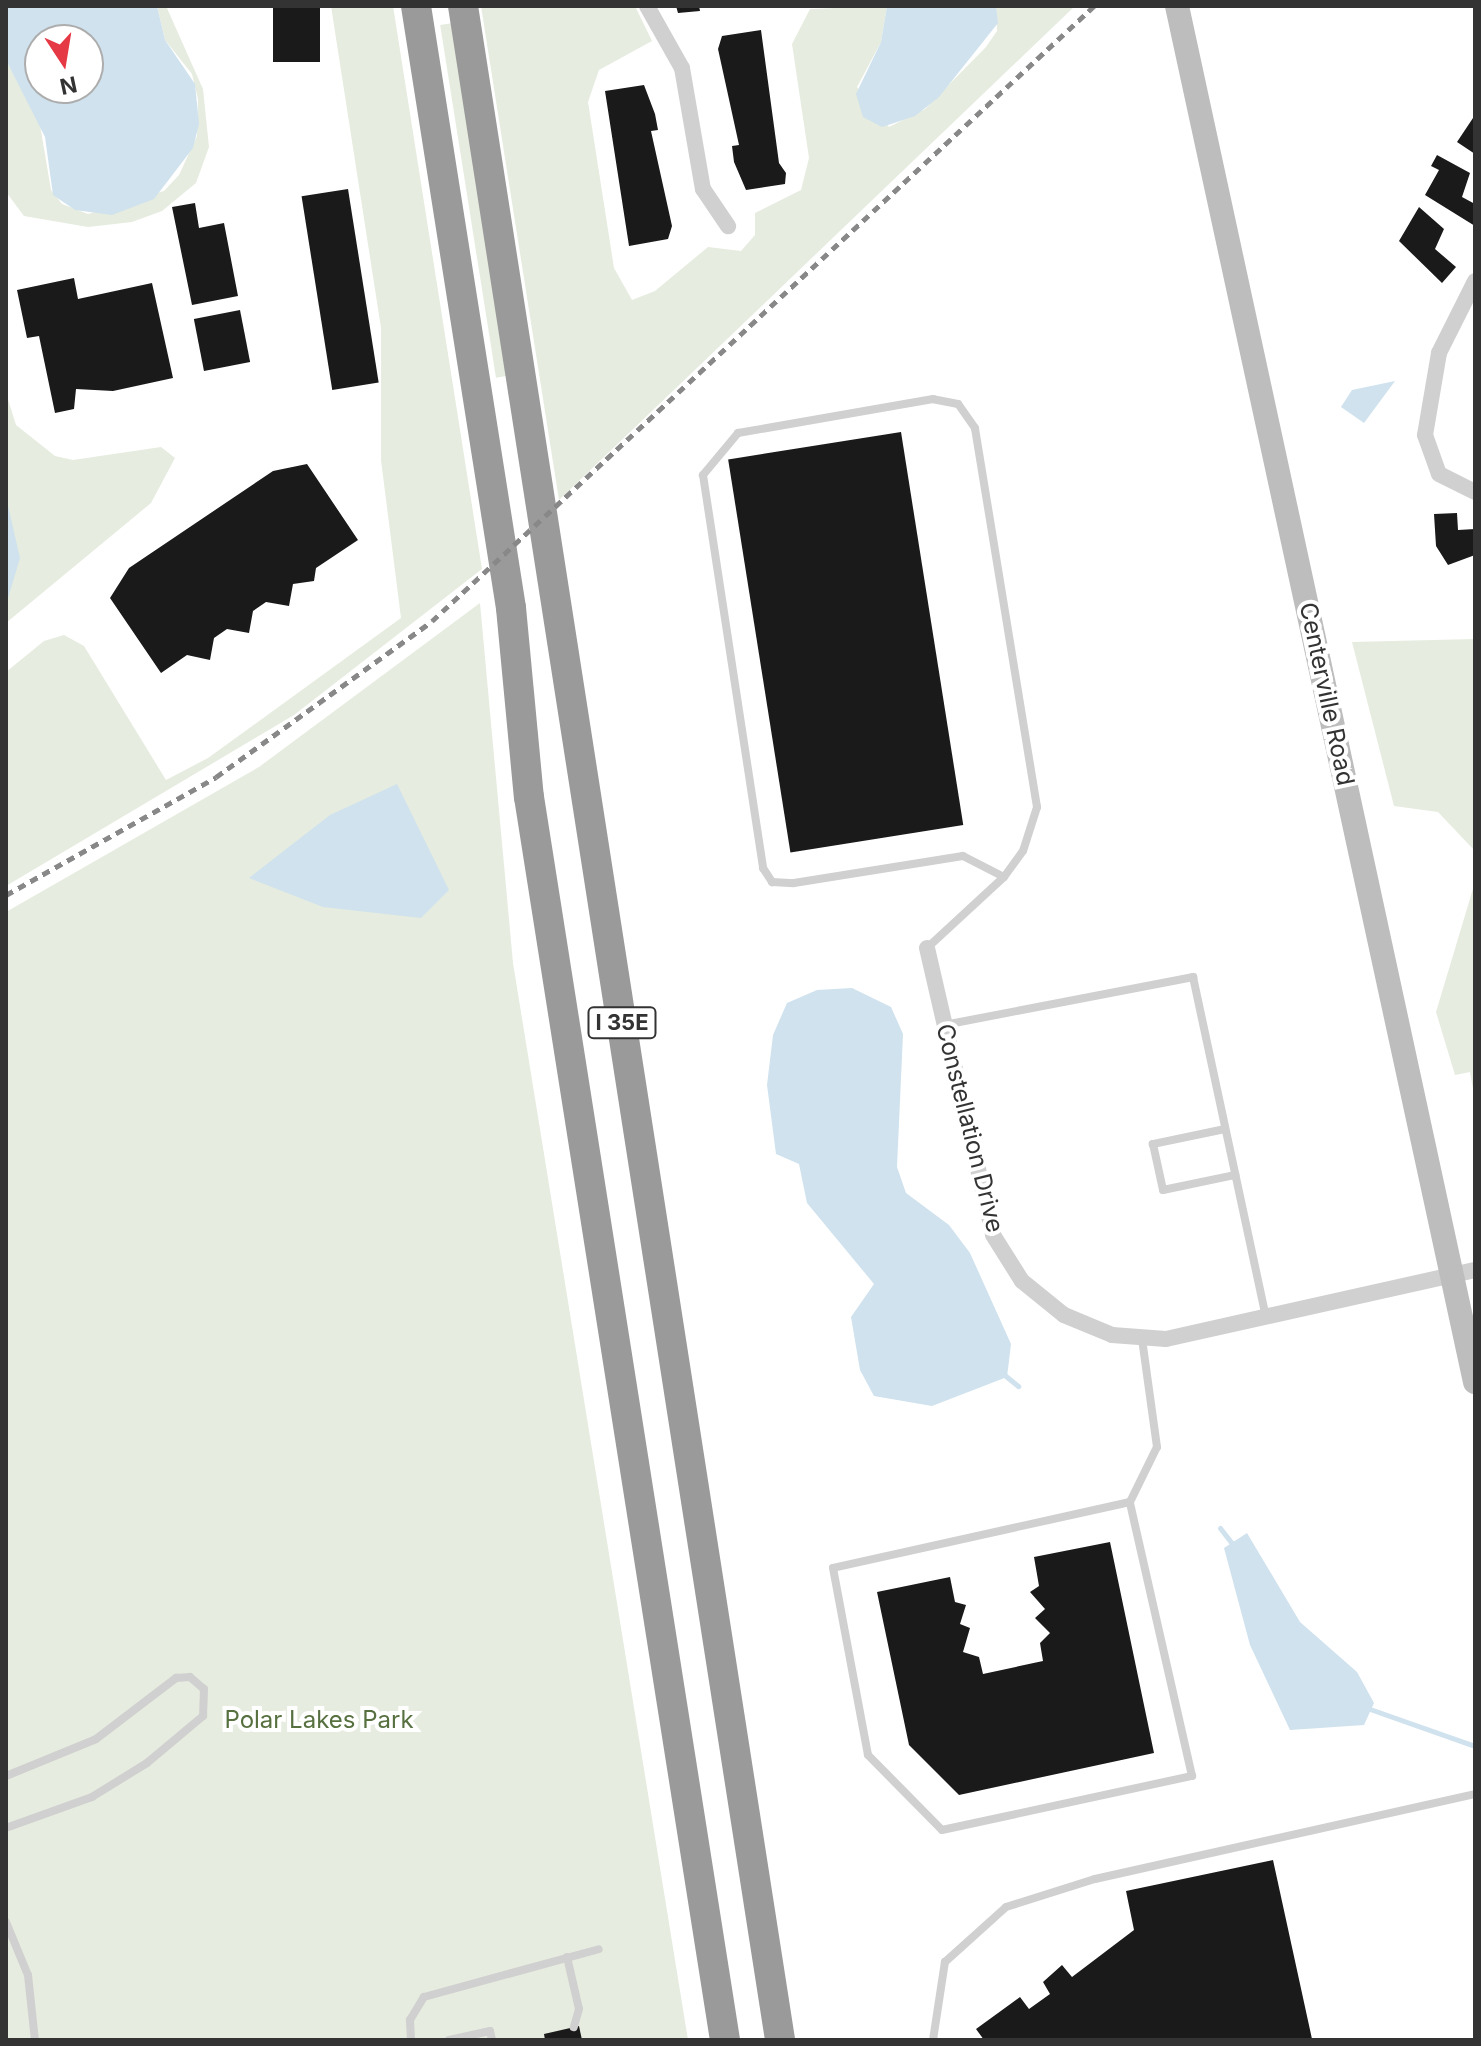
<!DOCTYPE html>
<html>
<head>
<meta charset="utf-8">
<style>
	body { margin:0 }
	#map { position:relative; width:1481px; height:2046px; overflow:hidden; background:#fff; font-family:Inter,sans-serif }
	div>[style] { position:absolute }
	.green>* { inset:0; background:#e6ecdf; transform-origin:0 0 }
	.water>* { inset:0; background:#cfe2ee }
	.stream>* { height:5px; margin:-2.5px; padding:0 2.5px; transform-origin:2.5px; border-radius:2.5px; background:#cfe2ee }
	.building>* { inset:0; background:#1a1a1a; transform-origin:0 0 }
	.lane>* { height:8px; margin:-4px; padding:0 4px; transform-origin:4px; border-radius:4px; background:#d0d0d0 }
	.street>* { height:16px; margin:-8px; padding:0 8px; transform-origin:8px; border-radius:8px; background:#d0d0d0 }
	.secondary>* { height:24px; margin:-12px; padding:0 12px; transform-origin:12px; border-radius:12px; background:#bdbdbd }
	.highway>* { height:30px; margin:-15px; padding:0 15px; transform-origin:15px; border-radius:15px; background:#9a9a9a }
	.rail>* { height:5px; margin-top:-2.5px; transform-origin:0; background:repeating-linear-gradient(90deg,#888 0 8px,transparent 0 14px) }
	span { translate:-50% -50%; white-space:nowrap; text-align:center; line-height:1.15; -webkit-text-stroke:8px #fff; paint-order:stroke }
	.shield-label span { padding:2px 6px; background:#fff; border:2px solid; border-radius:6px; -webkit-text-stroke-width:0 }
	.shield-label { font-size:22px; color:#333; font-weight:700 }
	.street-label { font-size:24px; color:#333 }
	.park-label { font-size:24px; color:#56703f }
	.frame { position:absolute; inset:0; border:8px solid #333; pointer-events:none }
	.north { position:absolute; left:24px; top:24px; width:80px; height:80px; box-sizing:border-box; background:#fff; border:2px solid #adadad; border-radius:50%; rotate:168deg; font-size:22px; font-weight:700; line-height:32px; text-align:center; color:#333 }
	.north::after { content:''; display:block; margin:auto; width:28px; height:36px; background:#e63946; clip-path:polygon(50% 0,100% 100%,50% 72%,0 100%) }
</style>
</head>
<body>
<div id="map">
	<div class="green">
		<i style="clip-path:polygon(157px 6px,166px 6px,203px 89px,209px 147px,196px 183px,162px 211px,132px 222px,88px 227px,24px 216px,6px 192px,6px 60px,40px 125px,51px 190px,62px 204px,88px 214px,164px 191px,179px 175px,197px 136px,198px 99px,192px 74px,165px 40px)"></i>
		<i style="clip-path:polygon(331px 6px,393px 6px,482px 569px,294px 715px,6px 886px,6px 672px,44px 641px,64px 635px,84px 646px,166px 780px,208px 758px,401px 618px,381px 460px,381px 328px)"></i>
		<i style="clip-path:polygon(481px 6px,635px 6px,652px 41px,599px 70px,588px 102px,614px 268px,632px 300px,655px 291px,708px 247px,741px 251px,755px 235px,755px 213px,801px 190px,809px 158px,792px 44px,810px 9px,887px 6px,881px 42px,857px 87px,889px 127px,925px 109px,986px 47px,997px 31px,996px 6px,1075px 6px,559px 500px)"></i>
		<i style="left:453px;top:23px;width:357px;height:13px;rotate:81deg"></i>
		<i style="clip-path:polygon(6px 393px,16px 425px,55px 456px,73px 460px,161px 447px,175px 458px,151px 503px,6px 623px)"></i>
		<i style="clip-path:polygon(480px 603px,513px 963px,688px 2040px,6px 2040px,6px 912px,259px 767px)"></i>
		<i style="clip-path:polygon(1475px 639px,1475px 851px,1438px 812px,1394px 806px,1352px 642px)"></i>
		<i style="clip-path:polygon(1475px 882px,1475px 1100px,1470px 1072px,1455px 1075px,1436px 1012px)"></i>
	</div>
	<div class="water">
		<i style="clip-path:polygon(evenodd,157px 6px,165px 40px,195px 84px,199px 124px,193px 148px,154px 199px,112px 215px,75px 210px,53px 195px,45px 137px,6px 60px,6px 7px,157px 6px,88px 40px,88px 88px,40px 88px,40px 40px,88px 40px)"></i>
		<i style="clip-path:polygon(887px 6px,996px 6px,998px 23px,939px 97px,915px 116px,882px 127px,863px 117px,856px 94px,881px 42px)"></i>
		<i style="clip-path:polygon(1395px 381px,1364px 423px,1341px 407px,1352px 390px)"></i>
		<i style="clip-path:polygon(6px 497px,20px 558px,6px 605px)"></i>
		<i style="clip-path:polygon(397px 784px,449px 890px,421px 918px,323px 907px,249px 878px,330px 815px)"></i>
		<i style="clip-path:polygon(852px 988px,891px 1007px,903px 1034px,897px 1167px,906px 1193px,949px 1225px,970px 1253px,1011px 1344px,1007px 1377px,932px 1406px,874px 1396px,860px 1370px,851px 1317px,874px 1284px,807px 1203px,799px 1164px,776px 1154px,767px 1085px,773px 1035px,787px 1003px,817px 990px)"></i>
		<i style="clip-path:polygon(1247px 1533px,1300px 1622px,1357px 1672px,1374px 1703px,1364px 1725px,1290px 1730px,1250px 1645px,1224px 1548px)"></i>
	</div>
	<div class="stream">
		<i style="left:1002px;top:1373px;width:21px;rotate:39deg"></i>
		<i style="left:1220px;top:1528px;width:23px;rotate:52deg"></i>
		<i style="left:1367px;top:1708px;width:114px;rotate:19.4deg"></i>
	</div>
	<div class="building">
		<i style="left:273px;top:6px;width:47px;height:56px"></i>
		<i style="clip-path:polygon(676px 6px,699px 6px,700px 11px,678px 13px)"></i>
		<i style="clip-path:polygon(761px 30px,779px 163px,786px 173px,785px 184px,746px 190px,734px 162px,732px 146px,739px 145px,718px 49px,722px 36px)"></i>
		<i style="clip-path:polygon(644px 85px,655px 114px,658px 130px,651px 131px,672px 226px,668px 239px,629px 246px,605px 91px)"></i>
		<i style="clip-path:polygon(1475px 115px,1475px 154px,1457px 142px)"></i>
		<i style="clip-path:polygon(1437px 155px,1470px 173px,1462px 197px,1475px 204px,1475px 226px,1425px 195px,1439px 170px,1431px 166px)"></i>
		<i style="left:348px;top:189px;width:196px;height:47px;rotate:81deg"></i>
		<i style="clip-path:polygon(195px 203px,199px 228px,224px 223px,238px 296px,192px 305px,172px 207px)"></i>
		<i style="clip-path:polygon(1419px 207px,1444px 229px,1435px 249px,1456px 267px,1442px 283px,1399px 241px)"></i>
		<i style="clip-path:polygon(74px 278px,78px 299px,152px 283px,173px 378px,113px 391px,76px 389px,74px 409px,55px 413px,39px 336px,27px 338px,17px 290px)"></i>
		<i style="left:240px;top:310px;width:53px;height:47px;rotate:79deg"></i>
		<i style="left:901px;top:432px;width:398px;height:175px;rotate:81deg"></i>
		<i style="clip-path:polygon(307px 464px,358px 540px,316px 568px,314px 581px,293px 584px,289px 606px,266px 602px,253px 611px,249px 633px,227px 629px,214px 638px,210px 660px,187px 655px,161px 673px,110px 598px,129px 568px,273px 471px)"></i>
		<i style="clip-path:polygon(1457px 513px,1458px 530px,1475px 529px,1475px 555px,1448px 565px,1436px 546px,1434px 514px)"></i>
		<i style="clip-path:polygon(1110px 1542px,1154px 1753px,959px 1795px,909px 1745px,877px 1592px,950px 1577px,955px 1602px,966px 1605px,960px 1624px,970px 1628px,963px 1652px,979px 1657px,983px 1674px,1043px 1661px,1040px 1643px,1050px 1633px,1035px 1618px,1045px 1609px,1030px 1592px,1039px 1586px,1034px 1557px)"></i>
		<i style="clip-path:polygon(1273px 1860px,1312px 2039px,984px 2040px,976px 2029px,1020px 1997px,1029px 2009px,1050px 1994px,1043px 1982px,1062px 1965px,1072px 1977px,1134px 1930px,1126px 1891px)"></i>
		<i style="clip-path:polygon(579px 2026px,582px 2040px,545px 2040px,544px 2034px)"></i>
	</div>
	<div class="lane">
		<i style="left:927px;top:948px;width:105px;rotate:-42.7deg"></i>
		<i style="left:1004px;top:877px;width:32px;rotate:-54deg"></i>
		<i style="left:1023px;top:851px;width:46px;rotate:-72.3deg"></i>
		<i style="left:1037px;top:807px;width:384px;rotate:-99.3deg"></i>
		<i style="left:975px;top:428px;width:29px;rotate:-125deg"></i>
		<i style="left:958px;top:404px;width:25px;rotate:-169deg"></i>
		<i style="left:933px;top:399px;width:198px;rotate:170.1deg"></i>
		<i style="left:738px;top:433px;width:55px;rotate:129.8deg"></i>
		<i style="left:703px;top:475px;width:398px;rotate:81.3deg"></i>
		<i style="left:763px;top:868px;width:17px;rotate:57deg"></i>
		<i style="left:772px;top:882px;width:22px;rotate:3deg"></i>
		<i style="left:794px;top:883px;width:171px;rotate:-9.1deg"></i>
		<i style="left:963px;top:856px;width:46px;rotate:27.1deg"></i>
		<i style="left:944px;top:1025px;width:254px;rotate:-10.9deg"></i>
		<i style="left:1193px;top:977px;width:348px;rotate:77.9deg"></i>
		<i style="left:1225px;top:1129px;width:74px;rotate:168.2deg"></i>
		<i style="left:1153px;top:1144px;width:47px;rotate:77.7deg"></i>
		<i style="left:1163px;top:1190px;width:74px;rotate:-11.8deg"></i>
		<i style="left:1130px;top:1502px;width:304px;rotate:167.5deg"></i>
		<i style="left:833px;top:1568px;width:190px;rotate:79.4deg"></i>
		<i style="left:868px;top:1755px;width:105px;rotate:45.4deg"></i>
		<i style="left:942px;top:1830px;width:256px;rotate:-12.2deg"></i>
		<i style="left:1192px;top:1776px;width:281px;rotate:-102.8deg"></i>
		<i style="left:1130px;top:1502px;width:61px;rotate:-63.9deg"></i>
		<i style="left:1157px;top:1447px;width:109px;rotate:-97.9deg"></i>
		<i style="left:6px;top:1776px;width:97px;rotate:-22.3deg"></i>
		<i style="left:96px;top:1739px;width:101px;rotate:-37.3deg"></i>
		<i style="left:176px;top:1678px;width:14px;rotate:-4deg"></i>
		<i style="left:190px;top:1677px;width:18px;rotate:41deg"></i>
		<i style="left:204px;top:1689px;width:27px;rotate:92deg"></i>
		<i style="left:203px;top:1716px;width:73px;rotate:140deg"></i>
		<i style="left:147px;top:1763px;width:65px;rotate:148.3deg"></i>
		<i style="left:92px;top:1797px;width:91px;rotate:160.2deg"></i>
		<i style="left:6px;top:1922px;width:57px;rotate:67.5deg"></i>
		<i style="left:28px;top:1975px;width:65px;rotate:83.9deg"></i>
		<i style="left:567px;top:1957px;width:53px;rotate:77deg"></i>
		<i style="left:579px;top:2009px;width:19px;rotate:106deg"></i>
		<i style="left:411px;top:2040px;width:20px;rotate:-93deg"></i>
		<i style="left:410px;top:2020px;width:27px;rotate:-59deg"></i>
		<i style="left:424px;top:1997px;width:181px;rotate:-15.3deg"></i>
		<i style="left:449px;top:2040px;width:42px;rotate:-12.4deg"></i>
		<i style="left:490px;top:2031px;width:9px;rotate:77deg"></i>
		<i style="left:933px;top:2040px;width:79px;rotate:-81.3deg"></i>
		<i style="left:945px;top:1962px;width:82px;rotate:-42deg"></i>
		<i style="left:1006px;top:1907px;width:93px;rotate:-17.5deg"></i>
		<i style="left:1095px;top:1879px;width:389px;rotate:-12.6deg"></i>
	</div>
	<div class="street">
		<i style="left:647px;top:6px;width:71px;rotate:60.6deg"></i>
		<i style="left:682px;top:68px;width:123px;rotate:80.2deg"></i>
		<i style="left:703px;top:189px;width:45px;rotate:56deg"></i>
		<i style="left:1475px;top:281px;width:80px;rotate:116.6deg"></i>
		<i style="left:1439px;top:353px;width:83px;rotate:99.7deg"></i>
		<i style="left:1425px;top:435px;width:41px;rotate:70.3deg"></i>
		<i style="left:1439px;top:474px;width:40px;rotate:26.6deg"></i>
		<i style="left:927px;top:948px;width:294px;rotate:77deg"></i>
		<i style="left:993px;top:1235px;width:54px;rotate:57.8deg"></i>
		<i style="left:1022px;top:1281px;width:54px;rotate:39deg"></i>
		<i style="left:1064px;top:1315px;width:52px;rotate:22.6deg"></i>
		<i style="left:1112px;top:1335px;width:54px;rotate:4.2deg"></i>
		<i style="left:1166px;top:1339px;width:317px;rotate:-12.6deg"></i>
	</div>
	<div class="secondary">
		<i style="left:1177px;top:6px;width:1408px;rotate:77.78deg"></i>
	</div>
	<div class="highway">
		<i style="left:416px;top:6px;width:609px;rotate:81.03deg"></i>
		<i style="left:511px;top:608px;width:190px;rotate:84.6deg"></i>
		<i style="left:529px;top:797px;width:1258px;rotate:81.04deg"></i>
		<i style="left:463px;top:6px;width:2059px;rotate:81.14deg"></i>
	</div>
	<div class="rail">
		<i style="left:6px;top:895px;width:241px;rotate:-29.3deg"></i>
		<i style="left:216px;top:777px;width:266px;rotate:-35.8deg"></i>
		<i style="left:432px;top:621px;width:904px;rotate:-42.89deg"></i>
	</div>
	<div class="shield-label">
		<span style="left:622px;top:1023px">I 35E</span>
	</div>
	<div class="street-label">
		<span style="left:1327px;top:694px;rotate:78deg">Centerville Road</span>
		<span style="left:970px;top:1128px;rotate:76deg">Constellation Drive</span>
	</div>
	<div class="park-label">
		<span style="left:319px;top:1720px">Polar Lakes Park</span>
	</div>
	<div class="frame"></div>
	<div class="north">N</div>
</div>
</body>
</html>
